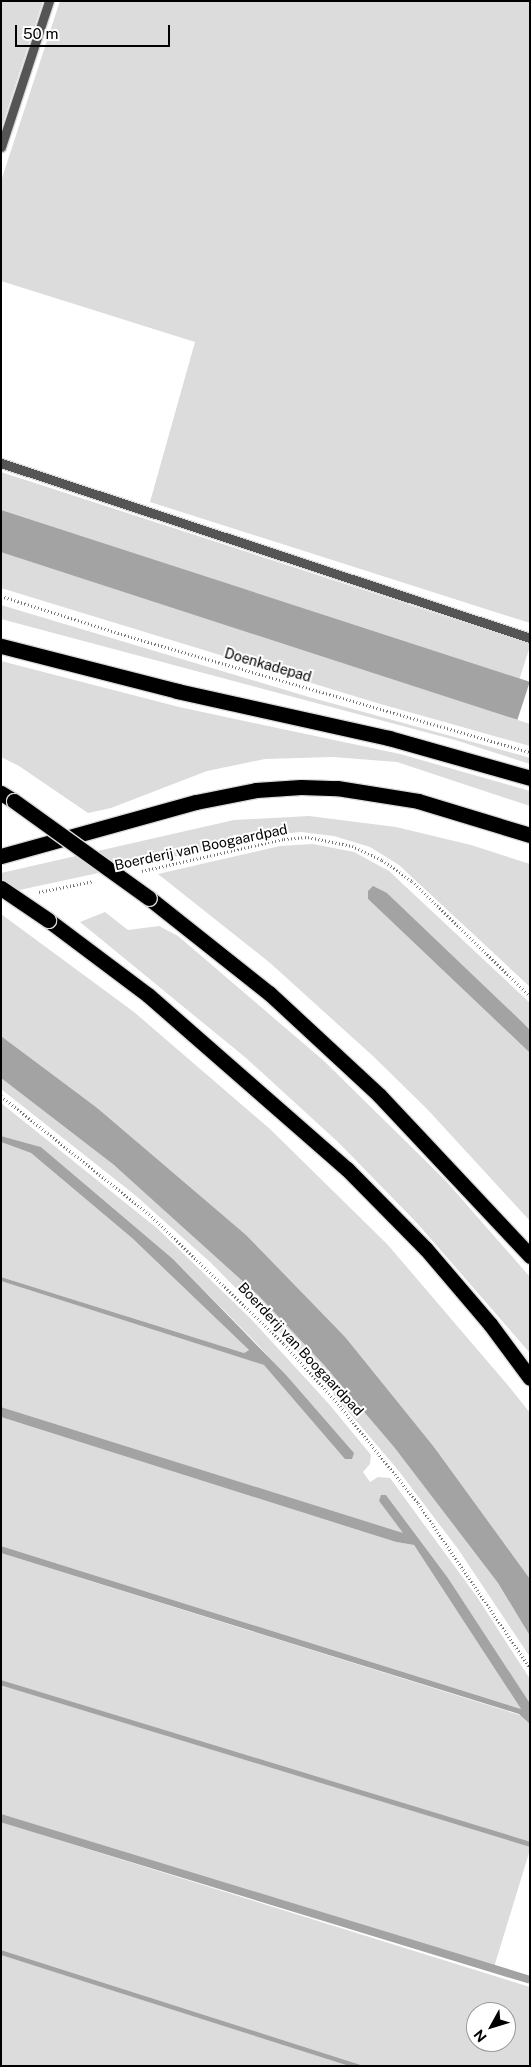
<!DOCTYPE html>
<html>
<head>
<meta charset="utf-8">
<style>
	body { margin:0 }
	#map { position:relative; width:531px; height:2067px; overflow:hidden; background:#fff; font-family:"Public Sans",sans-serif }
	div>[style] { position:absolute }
	.green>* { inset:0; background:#dcdcdc; transform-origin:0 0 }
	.water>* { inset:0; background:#a3a3a3; transform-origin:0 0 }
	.path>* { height:3px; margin-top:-1.5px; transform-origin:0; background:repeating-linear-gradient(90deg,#777 0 1px,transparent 0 3.5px) }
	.roads { filter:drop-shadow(1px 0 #dbdbdb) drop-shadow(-1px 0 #dbdbdb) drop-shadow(0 1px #dbdbdb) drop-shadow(0 -1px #dbdbdb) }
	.lane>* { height:9px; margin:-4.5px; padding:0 4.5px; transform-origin:4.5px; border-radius:4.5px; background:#555 }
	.highway>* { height:15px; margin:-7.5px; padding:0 7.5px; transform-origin:7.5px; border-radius:7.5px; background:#000 }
	.bridges { filter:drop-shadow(1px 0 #dbdbdb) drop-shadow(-1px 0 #dbdbdb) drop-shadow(0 1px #dbdbdb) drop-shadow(0 -1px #dbdbdb) }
	.highway-bridge>* { height:15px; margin:-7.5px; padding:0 7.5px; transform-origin:7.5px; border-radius:7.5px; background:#000 }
	span { translate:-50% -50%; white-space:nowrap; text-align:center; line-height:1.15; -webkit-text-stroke:4px #fff; paint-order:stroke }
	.street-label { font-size:14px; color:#000 }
	.frame { position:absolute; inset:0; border:2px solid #000; pointer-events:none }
	.north { position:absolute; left:466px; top:2002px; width:50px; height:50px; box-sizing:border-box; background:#fff; border:1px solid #999; border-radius:50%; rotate:231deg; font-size:14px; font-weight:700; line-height:20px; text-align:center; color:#000 }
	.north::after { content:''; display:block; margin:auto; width:18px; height:22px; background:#000; clip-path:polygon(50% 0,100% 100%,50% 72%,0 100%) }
	.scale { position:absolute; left:15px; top:25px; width:155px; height:22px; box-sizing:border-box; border:2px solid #000; border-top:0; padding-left:6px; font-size:15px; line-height:18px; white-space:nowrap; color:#000; -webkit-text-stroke:4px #fff; paint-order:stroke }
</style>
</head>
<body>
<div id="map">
	<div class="green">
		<i style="clip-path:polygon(1px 1px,43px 1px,1px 129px)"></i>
		<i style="clip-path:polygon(60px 1px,530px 1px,530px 623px,150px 502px,195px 342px,1px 281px,1px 181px)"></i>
		<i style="left:1px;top:472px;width:557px;height:38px;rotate:18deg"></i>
		<i style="clip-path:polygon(1px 550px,530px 724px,530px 746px,377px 703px,1px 588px)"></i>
		<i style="clip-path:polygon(1px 605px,309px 697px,520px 755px,530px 758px,530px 764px,455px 740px,1px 619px)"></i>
		<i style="clip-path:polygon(1px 661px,179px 707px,400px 754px,530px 791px,530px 806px,397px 762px,333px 757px,265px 759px,207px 771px,111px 808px,88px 813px,19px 766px,1px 757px)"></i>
		<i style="clip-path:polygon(309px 816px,396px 827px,471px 845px,530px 864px,530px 987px,399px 865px,370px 847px,334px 836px,301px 832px,279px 834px,1px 894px,1px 873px,234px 820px)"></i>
		<i style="clip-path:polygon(313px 844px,354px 852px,389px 871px,530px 1003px,530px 1030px,387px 893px,368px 891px,368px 899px,530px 1053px,530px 1221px,428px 1110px,374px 1057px,269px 962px,158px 874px,280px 846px)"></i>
		<i style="clip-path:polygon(105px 912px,128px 930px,159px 926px,178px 936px,324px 1061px,446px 1181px,530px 1277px,530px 1353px,417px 1223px,339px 1143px,246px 1058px,80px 922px)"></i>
		<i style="clip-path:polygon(1px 914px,134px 1012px,270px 1129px,388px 1245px,511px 1389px,530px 1413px,530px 1579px,434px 1447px,346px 1338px,96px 1107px,1px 1036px)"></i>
		<i style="clip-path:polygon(1px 1078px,114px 1165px,175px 1218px,258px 1295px,324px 1365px,394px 1447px,498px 1583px,530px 1636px,530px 1657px,458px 1549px,398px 1470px,291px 1344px,211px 1263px,135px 1195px,1px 1089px)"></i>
		<i style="clip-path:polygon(1px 1103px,158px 1229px,251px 1319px,329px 1404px,371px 1455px,370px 1464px,363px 1472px,370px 1482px,378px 1477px,390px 1478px,477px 1597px,530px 1679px,530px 1704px,448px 1578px,386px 1495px,379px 1501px,404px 1534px,1px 1407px,1px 1281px,265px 1365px,298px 1403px,354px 1453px,257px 1344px,173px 1259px,41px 1147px,1px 1136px)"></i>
		<i style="clip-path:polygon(1px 1142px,31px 1153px,132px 1238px,249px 1350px,244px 1353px,1px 1277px)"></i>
		<i style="clip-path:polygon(1px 1417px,396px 1542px,414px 1545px,521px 1709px,1px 1546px)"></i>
		<i style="clip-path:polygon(1px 1553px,526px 1717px,530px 1724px,530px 1845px,1px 1680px)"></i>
		<i style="left:1px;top:1685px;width:554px;height:129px;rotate:17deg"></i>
		<i style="clip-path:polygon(evenodd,1px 1822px,530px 1987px,530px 2066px,364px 2066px,1px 1950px,1px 1822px,476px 2012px,506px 2012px,506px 2042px,476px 2042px,476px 2012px)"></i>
		<i style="clip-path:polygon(1px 1955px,24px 1962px,349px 2066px,1px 2066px)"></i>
	</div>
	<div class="water">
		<i style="left:1px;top:510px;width:556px;height:40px;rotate:18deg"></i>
		<i style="clip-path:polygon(373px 886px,387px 893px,520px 1020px,530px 1030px,530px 1053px,368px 899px,368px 891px)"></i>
		<i style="clip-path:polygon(1px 1036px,96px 1107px,246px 1235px,346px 1338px,434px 1447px,530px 1579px,530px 1636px,498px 1583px,394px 1447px,324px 1365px,258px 1295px,114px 1165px,1px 1078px)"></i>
		<i style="clip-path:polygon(1px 1136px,41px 1147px,173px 1259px,286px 1375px,354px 1453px,352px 1459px,345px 1459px,264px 1365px,1px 1281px,1px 1277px,244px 1353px,249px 1350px,132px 1238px,31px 1153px,1px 1142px)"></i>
		<i style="clip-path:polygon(1px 1407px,403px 1533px,379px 1501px,381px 1495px,386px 1495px,448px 1578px,529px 1702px,530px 1724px,519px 1714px,1px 1553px,1px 1546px,521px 1709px,414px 1545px,396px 1542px,1px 1417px)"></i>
		<i style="left:1px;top:1680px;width:554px;height:5px;rotate:17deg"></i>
		<i style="left:1px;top:1814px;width:554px;height:8px;rotate:17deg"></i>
		<i style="clip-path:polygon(1px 1950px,26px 1958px,364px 2066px,349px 2066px,1px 1955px)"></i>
	</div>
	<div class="path">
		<i style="left:1px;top:596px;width:136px;rotate:17.5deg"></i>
		<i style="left:131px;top:637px;width:415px;rotate:16.1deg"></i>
		<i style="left:142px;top:871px;width:146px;rotate:-12.7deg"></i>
		<i style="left:284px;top:839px;width:24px;rotate:-5deg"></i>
		<i style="left:308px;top:837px;width:45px;rotate:11.6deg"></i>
		<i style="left:352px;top:846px;width:33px;rotate:25deg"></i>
		<i style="left:382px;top:860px;width:37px;rotate:35deg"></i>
		<i style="left:412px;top:881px;width:165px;rotate:44.3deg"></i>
		<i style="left:39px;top:892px;width:56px;rotate:-11.3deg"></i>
		<i style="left:1px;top:1096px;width:189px;rotate:38.6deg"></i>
		<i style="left:149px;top:1214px;width:187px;rotate:43.9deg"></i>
		<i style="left:284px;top:1344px;width:84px;rotate:47.9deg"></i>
		<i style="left:340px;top:1406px;width:124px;rotate:51.2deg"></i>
		<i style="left:418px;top:1503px;width:199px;rotate:55.8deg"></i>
	</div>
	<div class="roads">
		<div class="lane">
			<i style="left:1px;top:147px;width:154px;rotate:-71.8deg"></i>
			<i style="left:1px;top:463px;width:557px;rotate:18.3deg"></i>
		</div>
		<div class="highway">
			<i style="left:1px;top:646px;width:182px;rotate:14.3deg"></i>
			<i style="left:177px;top:691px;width:217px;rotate:12.5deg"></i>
			<i style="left:389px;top:738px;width:147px;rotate:15.8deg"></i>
			<i style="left:1px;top:793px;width:15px;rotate:32deg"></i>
			<i style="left:1px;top:856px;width:202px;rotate:-15.5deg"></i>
			<i style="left:196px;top:802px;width:61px;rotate:-11.3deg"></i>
			<i style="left:256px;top:790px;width:45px;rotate:-3.8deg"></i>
			<i style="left:301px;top:787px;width:36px;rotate:2deg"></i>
			<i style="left:337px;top:788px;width:82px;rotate:9.1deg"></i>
			<i style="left:418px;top:801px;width:117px;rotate:16.9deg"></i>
			<i style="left:149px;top:898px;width:153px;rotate:38.4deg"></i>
			<i style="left:269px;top:993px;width:150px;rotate:42.8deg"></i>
			<i style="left:379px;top:1095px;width:221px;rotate:46.8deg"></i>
			<i style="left:48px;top:920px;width:125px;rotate:36.9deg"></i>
			<i style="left:148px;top:995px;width:264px;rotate:41.2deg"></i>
			<i style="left:347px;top:1169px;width:112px;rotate:45.4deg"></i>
			<i style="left:426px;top:1249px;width:99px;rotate:49.5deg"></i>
			<i style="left:490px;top:1324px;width:67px;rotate:53.5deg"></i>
		</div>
	</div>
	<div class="bridges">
		<div class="highway-bridge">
			<i style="left:14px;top:801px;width:166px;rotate:35.7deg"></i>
			<i style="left:1px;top:888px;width:57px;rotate:34.2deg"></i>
		</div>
	</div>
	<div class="street-label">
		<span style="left:268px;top:665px;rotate:16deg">Doenkadepad</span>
		<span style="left:201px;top:847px;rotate:-12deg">Boerderij van Boogaardpad</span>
		<span style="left:301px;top:1349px;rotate:47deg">Boerderij van Boogaardpad</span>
	</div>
	<div class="frame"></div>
	<div class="north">N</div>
	<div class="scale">50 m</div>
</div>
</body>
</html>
